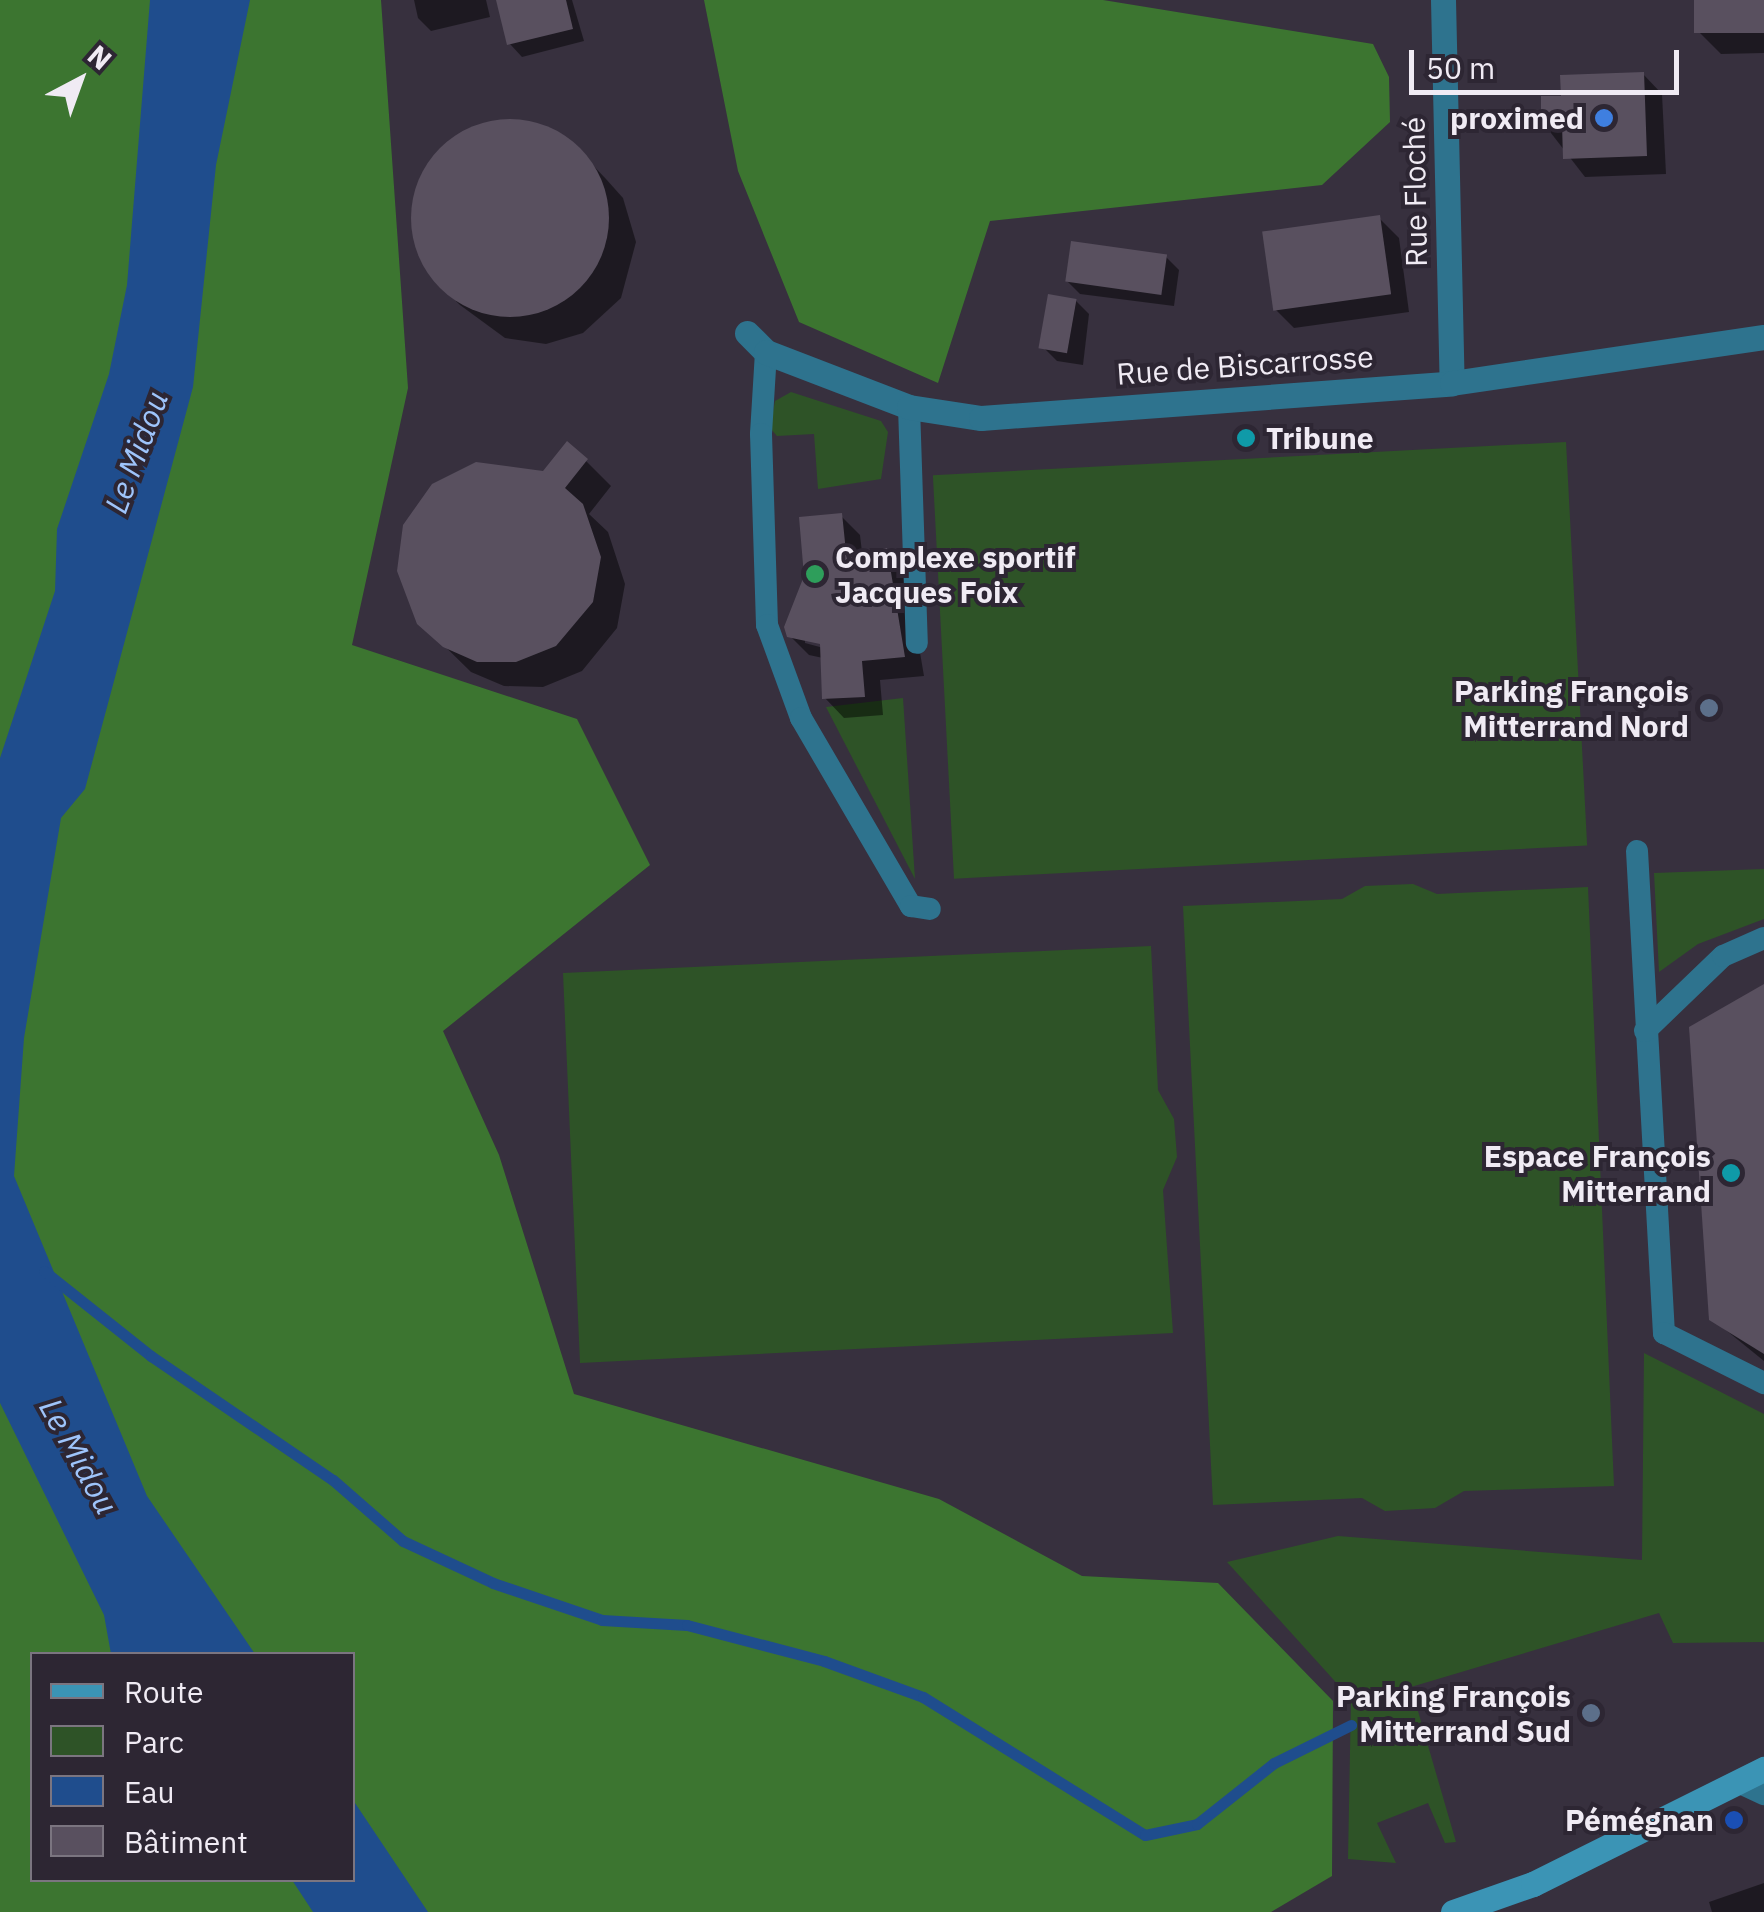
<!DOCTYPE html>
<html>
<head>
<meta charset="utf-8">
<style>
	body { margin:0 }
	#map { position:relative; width:1764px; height:1912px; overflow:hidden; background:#37303e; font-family:"IBM Plex Sans",sans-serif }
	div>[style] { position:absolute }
	.green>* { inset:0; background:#2e5327; transform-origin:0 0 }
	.forest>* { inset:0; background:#3c7530 }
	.water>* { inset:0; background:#1f4d8d }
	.shadow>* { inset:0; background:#0007 }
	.stream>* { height:11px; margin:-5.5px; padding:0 5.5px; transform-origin:5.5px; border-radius:5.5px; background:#1f4d8d }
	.building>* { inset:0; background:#59505f; transform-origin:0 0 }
	.round { border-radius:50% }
	.lane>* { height:22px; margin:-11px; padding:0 11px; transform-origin:11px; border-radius:11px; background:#2e738e }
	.street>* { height:25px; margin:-12.5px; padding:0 12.5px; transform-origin:12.5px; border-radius:12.5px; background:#2e738e }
	.secondary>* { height:25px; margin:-12.5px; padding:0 12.5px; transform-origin:12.5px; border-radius:12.5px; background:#3b94b5 }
	.dots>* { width:28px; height:28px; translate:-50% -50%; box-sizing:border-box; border:5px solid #2d2633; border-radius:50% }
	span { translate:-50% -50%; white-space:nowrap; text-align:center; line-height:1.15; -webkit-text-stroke:8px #2d2633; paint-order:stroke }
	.poi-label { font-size:30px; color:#f0ebf4; font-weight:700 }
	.right { translate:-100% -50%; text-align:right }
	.left { translate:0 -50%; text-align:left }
	.street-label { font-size:30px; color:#f0ebf4 }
	.water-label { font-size:32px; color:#9ec4fb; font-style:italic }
	.legend { position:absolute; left:30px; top:1652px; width:325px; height:230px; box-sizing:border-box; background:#2d2633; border:2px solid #7b7580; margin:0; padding:12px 18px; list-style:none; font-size:30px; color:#f0ebf4 }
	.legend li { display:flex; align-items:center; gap:20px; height:50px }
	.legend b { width:50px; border:2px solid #7b7580 }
	.north { position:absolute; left:30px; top:30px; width:100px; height:100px; -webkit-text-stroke:8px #2d2633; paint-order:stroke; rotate:41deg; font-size:28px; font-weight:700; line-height:40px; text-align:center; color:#f0ebf4 }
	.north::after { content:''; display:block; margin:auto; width:35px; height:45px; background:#f0ebf4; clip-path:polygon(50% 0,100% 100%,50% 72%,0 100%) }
	.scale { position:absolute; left:1409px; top:50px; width:270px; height:45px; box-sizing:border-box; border:5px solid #f0ebf4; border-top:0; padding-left:12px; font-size:30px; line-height:35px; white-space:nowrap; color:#f0ebf4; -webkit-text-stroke:8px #2d2633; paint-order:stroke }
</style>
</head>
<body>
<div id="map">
	<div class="green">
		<i style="clip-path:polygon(791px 392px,881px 421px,888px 432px,881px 479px,818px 489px,814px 434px,777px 436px,770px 428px,775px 401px)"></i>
		<i style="left:1566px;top:442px;width:404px;height:634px;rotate:87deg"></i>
		<i style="clip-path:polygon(903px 698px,915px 879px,826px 707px)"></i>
		<i style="clip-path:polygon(1764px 869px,1764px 919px,1698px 944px,1659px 972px,1654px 873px)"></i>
		<i style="clip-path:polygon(1413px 884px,1437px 894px,1588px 887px,1614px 1486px,1464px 1491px,1435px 1508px,1385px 1511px,1362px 1498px,1213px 1505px,1183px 906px,1342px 899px,1365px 886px)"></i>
		<i style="clip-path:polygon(1151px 946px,1158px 1090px,1174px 1119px,1177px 1157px,1163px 1190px,1173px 1333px,580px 1363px,563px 973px)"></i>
		<i style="clip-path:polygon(1644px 1353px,1764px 1414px,1764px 1642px,1673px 1643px,1659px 1613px,1411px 1687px,1456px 1842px,1445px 1843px,1428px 1803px,1377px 1823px,1396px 1863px,1348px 1859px,1351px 1699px,1227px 1562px,1338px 1536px,1642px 1560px)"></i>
	</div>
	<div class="forest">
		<i style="clip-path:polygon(evenodd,0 0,381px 0,408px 388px,352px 645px,577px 719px,650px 865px,443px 1031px,499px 1155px,574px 1394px,939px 1499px,1082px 1576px,1218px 1583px,1333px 1701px,1332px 1876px,1271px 1912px,0 1912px,0 0,32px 1654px,352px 1654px,352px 1880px,32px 1880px,32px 1654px)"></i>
		<i style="clip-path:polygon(704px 0,1103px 0,1373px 44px,1389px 77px,1390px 122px,1322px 185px,990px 221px,938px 383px,799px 322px,738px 171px)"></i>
	</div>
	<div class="water">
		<i style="clip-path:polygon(150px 0,250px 0,216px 165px,193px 387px,85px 789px,61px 818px,24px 1038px,14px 1176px,147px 1496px,255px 1654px,111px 1654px,104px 1615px,0 1403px,0 758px,55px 591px,57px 529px,109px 374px,127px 285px)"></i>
		<i style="clip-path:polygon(353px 1800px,428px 1912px,313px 1912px,292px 1880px,352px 1880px)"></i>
	</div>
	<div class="shadow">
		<i style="clip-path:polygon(414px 0,486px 0,490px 17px,431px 31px,418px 18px)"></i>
		<i style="clip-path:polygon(521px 0,572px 0,584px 41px,522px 57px,510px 44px)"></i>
		<i style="clip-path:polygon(1697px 0,1764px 0,1764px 53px,1721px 54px,1698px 31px)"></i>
		<i style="clip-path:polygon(1643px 74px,1662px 94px,1666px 174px,1585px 177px,1544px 124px)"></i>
		<i style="clip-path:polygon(531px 122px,569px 140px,606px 179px,623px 198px,636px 242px,621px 298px,583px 333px,546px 344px,505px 338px,460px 305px,433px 279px,413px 235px,414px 198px,438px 152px,481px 124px)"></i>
		<i style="clip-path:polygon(1379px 218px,1399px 238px,1409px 312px,1294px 328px,1274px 308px)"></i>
		<i style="clip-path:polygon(1166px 257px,1179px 270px,1174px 306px,1080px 294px,1067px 281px)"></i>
		<i style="clip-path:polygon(1076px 301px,1089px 314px,1083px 365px,1057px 361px,1044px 348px)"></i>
		<i style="clip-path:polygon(586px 461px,611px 486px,589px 514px,608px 532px,625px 584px,617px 628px,582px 671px,543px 687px,504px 686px,471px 672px,420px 622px,544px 473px)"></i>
		<i style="clip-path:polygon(evenodd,841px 516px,860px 535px,862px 552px,886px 550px,906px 570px,924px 676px,880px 680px,883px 715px,844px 718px,825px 698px,823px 658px,809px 655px,789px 635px,841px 516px,805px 638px,832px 645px,831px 650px,805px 643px,805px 638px)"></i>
		<i style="clip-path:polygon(1764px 986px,1764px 1361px,1711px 1318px,1692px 1029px)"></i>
		<i style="clip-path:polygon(1764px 1883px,1764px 1912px,1712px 1912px,1709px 1902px)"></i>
	</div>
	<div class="stream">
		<i style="left:44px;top:1271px;width:137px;rotate:38.5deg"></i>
		<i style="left:151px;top:1356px;width:220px;rotate:34.3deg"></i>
		<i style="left:333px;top:1480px;width:93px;rotate:41.1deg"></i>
		<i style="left:403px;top:1541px;width:99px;rotate:25deg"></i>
		<i style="left:493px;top:1583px;width:115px;rotate:18.7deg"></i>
		<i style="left:602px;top:1620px;width:85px;rotate:3.4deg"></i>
		<i style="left:687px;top:1625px;width:142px;rotate:14.7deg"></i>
		<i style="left:824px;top:1661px;width:105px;rotate:20deg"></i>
		<i style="left:923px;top:1697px;width:261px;rotate:31.9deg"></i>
		<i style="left:1145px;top:1835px;width:53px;rotate:-11.9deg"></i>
		<i style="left:1197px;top:1824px;width:98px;rotate:-38.4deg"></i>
		<i style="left:1274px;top:1763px;width:86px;rotate:-26.3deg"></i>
	</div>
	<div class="building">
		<i style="clip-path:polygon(496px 0,566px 0,573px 29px,507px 45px)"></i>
		<i style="left:1694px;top:0;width:70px;height:33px"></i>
		<i style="clip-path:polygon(1644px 72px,1647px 156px,1563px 159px,1562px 124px,1541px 125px,1541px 96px,1561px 96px,1560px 75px)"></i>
		<i class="round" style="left:411px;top:119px;width:198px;height:198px"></i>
		<i style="left:1380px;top:215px;width:80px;height:119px;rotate:82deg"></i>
		<i style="left:1071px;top:241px;width:97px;height:41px;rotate:8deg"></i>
		<i style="left:1048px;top:294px;width:29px;height:55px;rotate:10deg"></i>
		<i style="clip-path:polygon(567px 441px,588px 459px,565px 488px,583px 504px,601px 557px,593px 602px,556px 646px,516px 662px,477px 662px,443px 647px,417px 624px,397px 571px,403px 525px,432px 484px,476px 462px,543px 471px)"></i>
		<i style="clip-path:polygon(842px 513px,846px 552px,887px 548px,905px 657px,862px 661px,865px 697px,822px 699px,820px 644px,787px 637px,784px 627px,804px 576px,799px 517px)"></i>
		<i style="clip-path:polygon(1764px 984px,1764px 1354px,1709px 1320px,1689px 1027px)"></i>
	</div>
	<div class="lane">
		<i style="left:766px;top:352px;width:82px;rotate:93.5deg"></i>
		<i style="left:761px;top:434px;width:191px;rotate:88.2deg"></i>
		<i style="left:767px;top:625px;width:99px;rotate:69.9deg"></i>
		<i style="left:801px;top:718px;width:218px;rotate:59.7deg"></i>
		<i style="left:911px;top:906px;width:19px;rotate:9deg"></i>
		<i style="left:909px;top:407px;width:236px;rotate:88.1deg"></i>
		<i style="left:1637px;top:851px;width:483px;rotate:86.8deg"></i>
		<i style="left:1664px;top:1333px;width:112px;rotate:26.6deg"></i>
		<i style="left:1645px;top:1031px;width:108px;rotate:-43.9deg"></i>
		<i style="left:1723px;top:956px;width:45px;rotate:-23.7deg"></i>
		<i style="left:1738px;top:1782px;width:29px;rotate:25deg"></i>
	</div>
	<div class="street">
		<i style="left:1443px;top:0;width:383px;rotate:88.7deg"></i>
		<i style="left:747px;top:333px;width:27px;rotate:45deg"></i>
		<i style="left:766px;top:352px;width:153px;rotate:21deg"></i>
		<i style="left:909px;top:407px;width:73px;rotate:8.7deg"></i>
		<i style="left:981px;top:418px;width:472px;rotate:-4.2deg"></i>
		<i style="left:1452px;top:383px;width:315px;rotate:-8.4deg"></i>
	</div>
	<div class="secondary">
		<i style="left:1453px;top:1912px;width:85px;rotate:-19.3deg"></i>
		<i style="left:1533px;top:1884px;width:258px;rotate:-26.5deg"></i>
	</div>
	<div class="dots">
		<i style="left:1604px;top:118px;background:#3f7fe0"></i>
		<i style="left:1246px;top:438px;background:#0f9aa8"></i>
		<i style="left:815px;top:574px;background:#2e9e5b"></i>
		<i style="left:1709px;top:708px;background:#5c6f8a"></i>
		<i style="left:1731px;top:1173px;background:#0f9aa8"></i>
		<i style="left:1591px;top:1713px;background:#5c6f8a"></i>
		<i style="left:1734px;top:1820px;background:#1a4fb4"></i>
	</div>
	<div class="poi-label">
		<span class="right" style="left:1584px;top:118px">proximed</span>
		<span class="left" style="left:1266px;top:438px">Tribune</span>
		<span class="left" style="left:835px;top:574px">Complexe sportif<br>Jacques Foix</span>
		<span class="right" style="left:1689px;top:708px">Parking François<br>Mitterrand Nord</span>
		<span class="right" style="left:1711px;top:1173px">Espace François<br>Mitterrand</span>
		<span class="right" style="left:1571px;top:1713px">Parking François<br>Mitterrand Sud</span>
		<span class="right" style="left:1714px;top:1820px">Pémégnan</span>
	</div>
	<div class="street-label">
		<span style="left:1415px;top:192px;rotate:-91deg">Rue Floché</span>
		<span style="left:1245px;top:365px;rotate:-4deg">Rue de Biscarrosse</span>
	</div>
	<div class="water-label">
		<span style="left:136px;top:452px;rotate:-70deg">Le Midou</span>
		<span style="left:79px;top:1456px;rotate:61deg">Le Midou</span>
	</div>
	<ul class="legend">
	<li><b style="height:12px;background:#3b94b5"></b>Route</li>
	<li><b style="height:28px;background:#2e5327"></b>Parc</li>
	<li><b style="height:28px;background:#1f4d8d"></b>Eau</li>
	<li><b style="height:28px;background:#59505f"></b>Bâtiment</li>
	</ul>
	<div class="north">N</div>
	<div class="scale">50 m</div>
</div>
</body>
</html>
